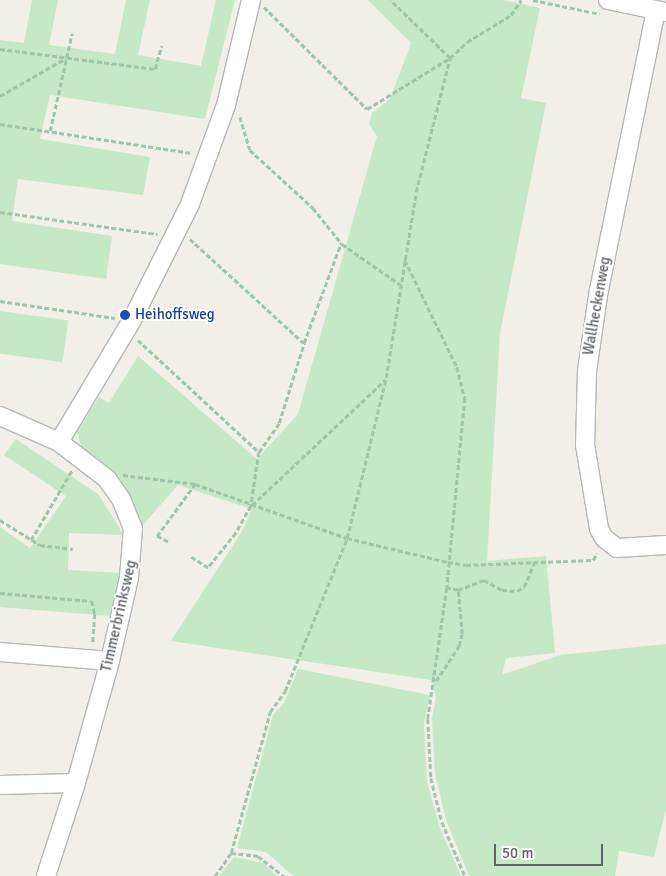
<!DOCTYPE html>
<html>
<head>
<meta charset="utf-8">
<style>
	body { margin:0 }
	#map { position:relative; width:666px; height:876px; overflow:hidden; background:#f1efe8; font-family:Signika,sans-serif }
	div>[style] { position:absolute }
	.green>* { inset:0; background:#c5e8c5; transform-origin:0 0 }
	.path>* { height:2.5px; margin-top:-1.25px; transform-origin:0; background:repeating-linear-gradient(90deg,#9cc7a9 0 5px,transparent 0 7.5px) }
	.roads { filter:drop-shadow(1px 0 #b5b8bc) drop-shadow(-1px 0 #b5b8bc) drop-shadow(0 1px #b5b8bc) drop-shadow(0 -1px #b5b8bc) }
	.minor>* { height:18px; margin:-9px; padding:0 9px; transform-origin:9px; border-radius:9px; background:#fff }
	.dots>* { width:14px; height:14px; translate:-50% -50%; box-sizing:border-box; border:2px solid #fff; border-radius:50% }
	span { translate:-50% -50%; white-space:nowrap; text-align:center; line-height:1.15; -webkit-text-stroke:4px #fff; paint-order:stroke }
	.street-label { font-size:15px; color:#5f6368 }
	.transit-label { font-size:15px; color:#164399 }
	.left { translate:0 -50%; text-align:left }
	.scale { position:absolute; left:494px; top:844px; width:109px; height:22px; box-sizing:border-box; border:2px solid #5f6368; border-top:0; padding-left:6px; font-size:15px; line-height:18px; white-space:nowrap; color:#5f6368; -webkit-text-stroke:4px #fff; paint-order:stroke }
</style>
</head>
<body>
<div id="map">
	<div class="green">
		<i style="clip-path:polygon(32px 0,58px 0,49px 45px,115px 54px,126px 0,150px 0,138px 55px,201px 66px,216px 0,235px 0,205px 119px,50px 95px,40px 139px,150px 157px,143px 195px,18px 179px,12px 221px,112px 236px,106px 279px,0 264px,0 40px,24px 43px)"></i>
		<i style="clip-path:polygon(368px 0,503px 0,540px 8px,521px 98px,546px 103px,500px 333px,487px 561px,546px 556px,555px 653px,506px 658px,502px 675px,560px 655px,666px 644px,666px 810px,654px 857px,619px 851px,615px 876px,469px 876px,446px 820px,435px 774px,432px 718px,436px 697px,431px 680px,171px 641px,242px 531px,252px 509px,178px 485px,142px 526px,131px 498px,102px 462px,81px 446px,77px 432px,99px 397px,109px 403px,138px 356px,257px 459px,298px 414px,377px 136px,369px 124px,372px 113px,390px 99px,411px 43px)"></i>
		<i style="left:0;top:311px;width:69px;height:42px;rotate:8deg"></i>
		<i style="clip-path:polygon(16px 439px,98px 494px,124px 535px,69px 533px,68px 570px,122px 573px,110px 616px,0 607px,0 527px,30px 548px,66px 496px,4px 455px)"></i>
		<i style="clip-path:polygon(298px 669px,430px 695px,424px 722px,427px 782px,440px 828px,461px 876px,293px 876px,266px 852px,237px 848px,273px 715px,284px 703px)"></i>
		<i style="clip-path:polygon(234px 857px,263px 863px,277px 876px,219px 876px)"></i>
	</div>
	<div class="path">
		<i style="left:533px;top:0;width:68px;rotate:11.8deg"></i>
		<i style="left:264px;top:7px;width:145px;rotate:44.7deg"></i>
		<i style="left:367px;top:109px;width:97px;rotate:-31.6deg"></i>
		<i style="left:450px;top:58px;width:83px;rotate:-136deg"></i>
		<i style="left:0;top:49px;width:156px;rotate:7.4deg"></i>
		<i style="left:155px;top:69px;width:24px;rotate:-75deg"></i>
		<i style="left:0;top:96px;width:76px;rotate:-29.9deg"></i>
		<i style="left:240px;top:117px;width:34px;rotate:73deg"></i>
		<i style="left:250px;top:150px;width:86px;rotate:42.6deg"></i>
		<i style="left:313px;top:208px;width:46px;rotate:51.1deg"></i>
		<i style="left:342px;top:244px;width:72px;rotate:34.8deg"></i>
		<i style="left:0;top:124px;width:194px;rotate:8.6deg"></i>
		<i style="left:50px;top:131px;width:100px;rotate:-77.3deg"></i>
		<i style="left:0;top:212px;width:159px;rotate:8deg"></i>
		<i style="left:190px;top:239px;width:154px;rotate:42.4deg"></i>
		<i style="left:405px;top:260px;width:119px;rotate:64.1deg"></i>
		<i style="left:457px;top:367px;width:32px;rotate:76deg"></i>
		<i style="left:465px;top:398px;width:191px;rotate:95.4deg"></i>
		<i style="left:447px;top:588px;width:132px;rotate:98.3deg"></i>
		<i style="left:428px;top:719px;width:59px;rotate:87.1deg"></i>
		<i style="left:431px;top:778px;width:45px;rotate:76deg"></i>
		<i style="left:442px;top:822px;width:59px;rotate:66.9deg"></i>
		<i style="left:0;top:301px;width:116px;rotate:8.4deg"></i>
		<i style="left:138px;top:340px;width:165px;rotate:42.8deg"></i>
		<i style="left:259px;top:452px;width:55px;rotate:98.4deg"></i>
		<i style="left:251px;top:506px;width:31px;rotate:119deg"></i>
		<i style="left:236px;top:533px;width:45px;rotate:128.7deg"></i>
		<i style="left:208px;top:568px;width:20px;rotate:-147deg"></i>
		<i style="left:259px;top:452px;width:35px;rotate:-55deg"></i>
		<i style="left:279px;top:423px;width:84px;rotate:-72.6deg"></i>
		<i style="left:304px;top:343px;width:107px;rotate:-69.7deg"></i>
		<i style="left:123px;top:475px;width:73px;rotate:7.1deg"></i>
		<i style="left:195px;top:484px;width:161px;rotate:19.6deg"></i>
		<i style="left:347px;top:538px;width:104px;rotate:13.4deg"></i>
		<i style="left:448px;top:562px;width:18px;rotate:9deg"></i>
		<i style="left:466px;top:565px;width:127px;rotate:-2.3deg"></i>
		<i style="left:593px;top:560px;width:8px;rotate:-60deg"></i>
		<i style="left:252px;top:505px;width:183px;rotate:-43.2deg"></i>
		<i style="left:0;top:520px;width:47px;rotate:32deg"></i>
		<i style="left:40px;top:545px;width:33px;rotate:7deg"></i>
		<i style="left:31px;top:540px;width:81px;rotate:-59.6deg"></i>
		<i style="left:168px;top:542px;width:13px;rotate:-151deg"></i>
		<i style="left:157px;top:536px;width:64px;rotate:-53.8deg"></i>
		<i style="left:458px;top:590px;width:28px;rotate:-21deg"></i>
		<i style="left:484px;top:580px;width:21px;rotate:29deg"></i>
		<i style="left:502px;top:590px;width:15px;rotate:4deg"></i>
		<i style="left:517px;top:591px;width:8px;rotate:-30deg"></i>
		<i style="left:524px;top:587px;width:26px;rotate:-67deg"></i>
		<i style="left:0;top:593px;width:92px;rotate:5deg"></i>
		<i style="left:92px;top:601px;width:13px;rotate:77deg"></i>
		<i style="left:95px;top:614px;width:30px;rotate:94deg"></i>
		<i style="left:436px;top:681px;width:42px;rotate:-56.7deg"></i>
		<i style="left:459px;top:646px;width:12px;rotate:-76deg"></i>
		<i style="left:462px;top:634px;width:44px;rotate:-95.2deg"></i>
		<i style="left:458px;top:590px;width:11px;rotate:-170deg"></i>
		<i style="left:231px;top:853px;width:27px;rotate:6deg"></i>
		<i style="left:258px;top:856px;width:33px;rotate:38deg"></i>
		<i style="left:215px;top:876px;width:28px;rotate:-55deg"></i>
		<i style="left:231px;top:853px;width:146px;rotate:-74.5deg"></i>
		<i style="left:270px;top:712px;width:26px;rotate:-54deg"></i>
		<i style="left:285px;top:691px;width:165px;rotate:-67.9deg"></i>
		<i style="left:347px;top:538px;width:165px;rotate:-76.3deg"></i>
		<i style="left:386px;top:378px;width:188px;rotate:-80.8deg"></i>
		<i style="left:416px;top:192px;width:138px;rotate:-75.8deg"></i>
		<i style="left:450px;top:58px;width:23px;rotate:-43deg"></i>
		<i style="left:467px;top:42px;width:52px;rotate:-31.5deg"></i>
		<i style="left:511px;top:15px;width:18px;rotate:-56deg"></i>
	</div>
	<div class="roads">
		<div class="minor">
			<i style="left:608px;top:0;width:59px;rotate:11.7deg"></i>
			<i style="left:656px;top:10px;width:285px;rotate:101.5deg"></i>
			<i style="left:599px;top:289px;width:83px;rotate:98.3deg"></i>
			<i style="left:587px;top:371px;width:74px;rotate:91.5deg"></i>
			<i style="left:585px;top:445px;width:85px;rotate:80.5deg"></i>
			<i style="left:599px;top:529px;width:10px;rotate:61deg"></i>
			<i style="left:604px;top:538px;width:16px;rotate:38deg"></i>
			<i style="left:617px;top:548px;width:49px;rotate:-3.5deg"></i>
			<i style="left:0;top:416px;width:64px;rotate:23.8deg"></i>
			<i style="left:59px;top:442px;width:61px;rotate:37.6deg"></i>
			<i style="left:107px;top:479px;width:24px;rotate:55deg"></i>
			<i style="left:121px;top:499px;width:31px;rotate:68deg"></i>
			<i style="left:133px;top:528px;width:50px;rotate:94.6deg"></i>
			<i style="left:129px;top:578px;width:85px;rotate:102.9deg"></i>
			<i style="left:110px;top:661px;width:127px;rotate:105.6deg"></i>
			<i style="left:76px;top:783px;width:98px;rotate:107.9deg"></i>
			<i style="left:59px;top:442px;width:142px;rotate:-59.1deg"></i>
			<i style="left:132px;top:320px;width:130px;rotate:-63.4deg"></i>
			<i style="left:190px;top:204px;width:105px;rotate:-70deg"></i>
			<i style="left:226px;top:105px;width:108px;rotate:-76.6deg"></i>
			<i style="left:0;top:652px;width:110px;rotate:4.7deg"></i>
			<i style="left:0;top:785px;width:76px;rotate:-1.5deg"></i>
		</div>
	</div>
	<div class="dots">
		<i style="left:125px;top:315px;background:#1a4fb4"></i>
	</div>
	<div class="street-label">
		<span style="left:597px;top:306px;rotate:-80deg">Wallheckenweg</span>
		<span style="left:119px;top:616px;rotate:-77deg">Timmerbrinksweg</span>
	</div>
	<div class="transit-label">
		<span class="left" style="left:135px;top:315px">Heihoffsweg</span>
	</div>
	<div class="scale">50 m</div>
</div>
</body>
</html>
